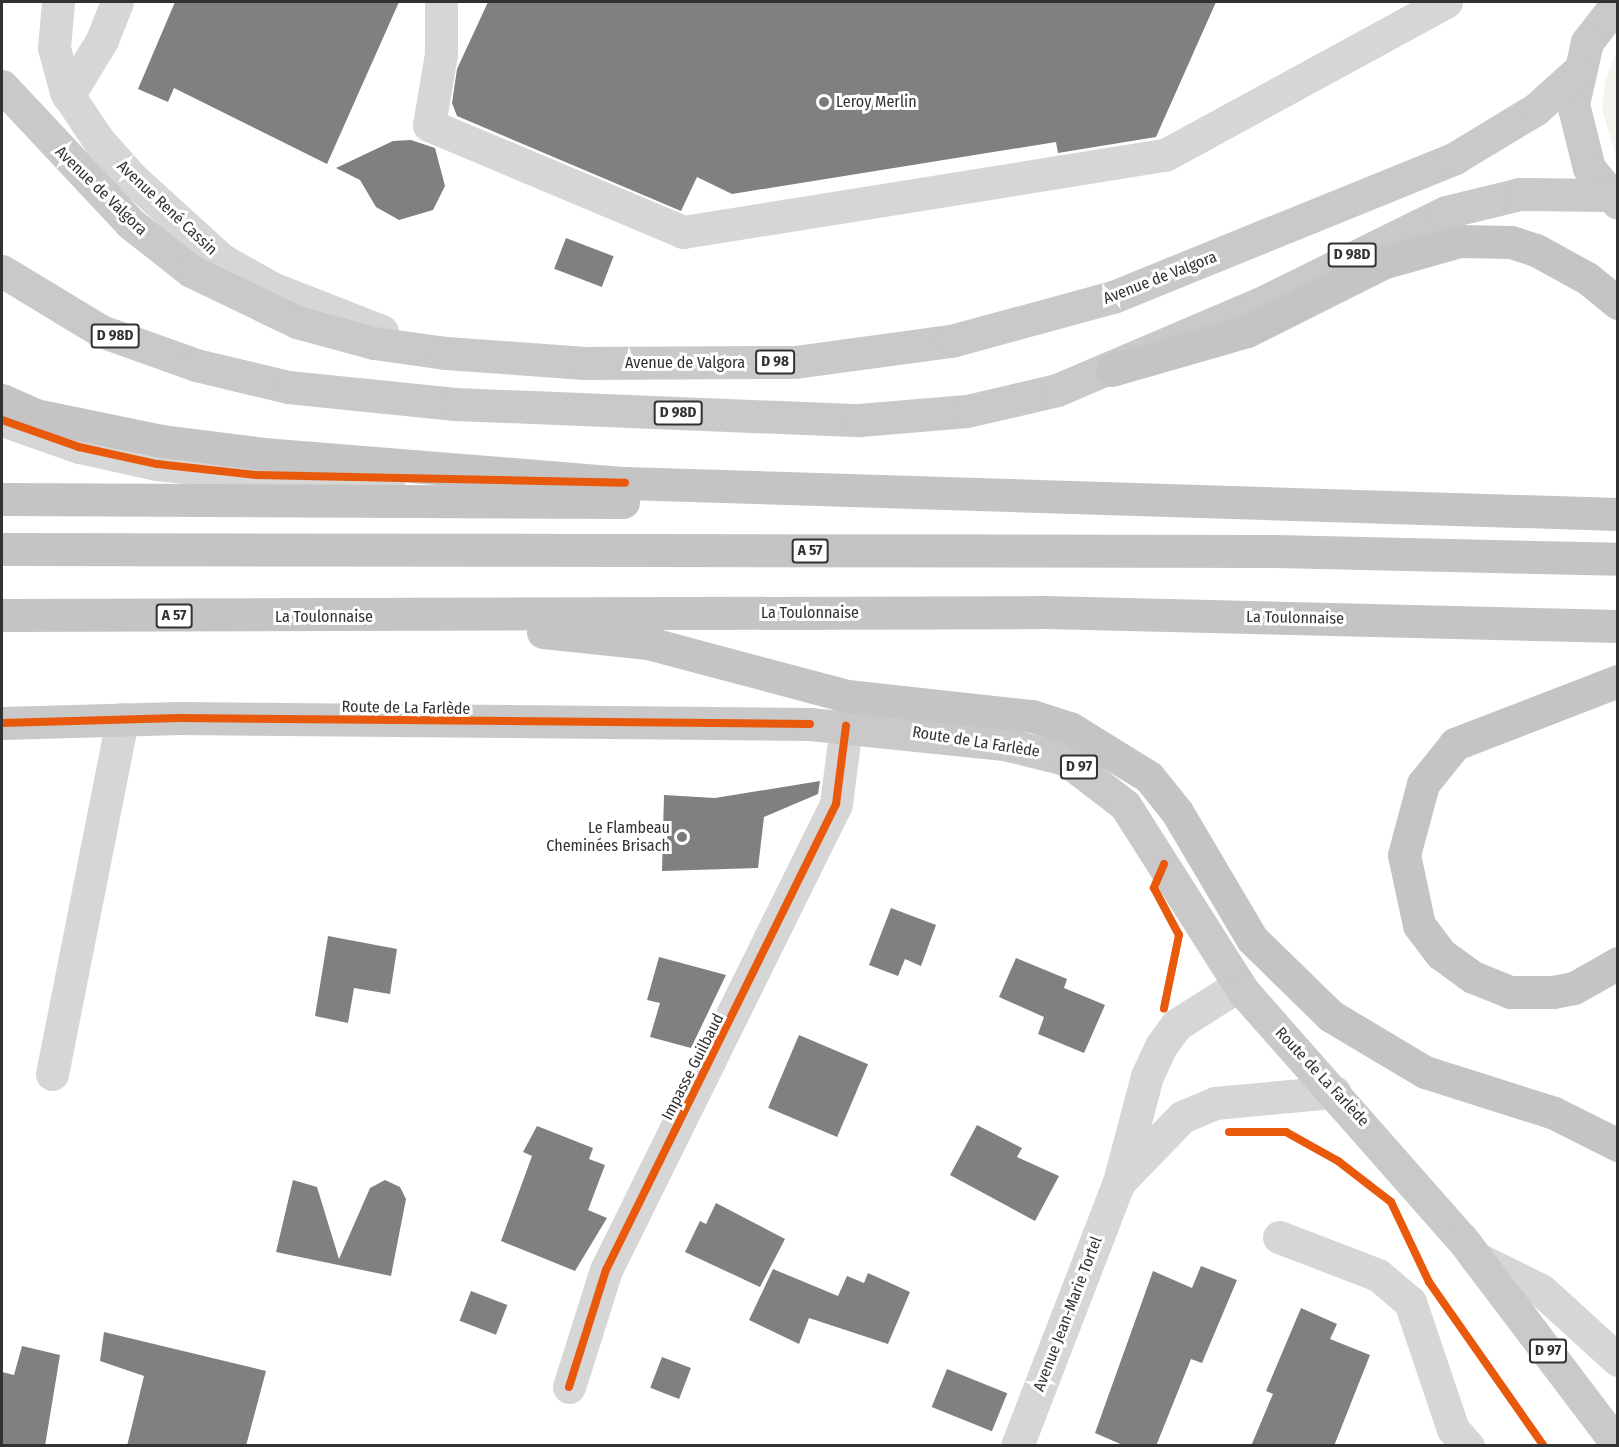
<!DOCTYPE html>
<html>
<head>
<meta charset="utf-8">
<style>
	body { margin:0 }
	#map { position:relative; width:1619px; height:1447px; overflow:hidden; background:#fff; font-family:"Fira Sans Condensed",sans-serif }
	div>[style] { position:absolute }
	.green>* { inset:0; background:#f1f5ed }
	.building>* { inset:0; background:#808080; transform-origin:0 0 }
	.minor>* { height:33px; margin:-16.5px; padding:0 16.5px; transform-origin:16.5px; border-radius:16.5px; background:#d6d6d6 }
	.major>* { height:33px; margin:-16.5px; padding:0 16.5px; transform-origin:16.5px; border-radius:16.5px; background:#c9c9c9 }
	.highway>* { height:33px; margin:-16.5px; padding:0 16.5px; transform-origin:16.5px; border-radius:16.5px; background:#c4c4c4 }
	.cycleway>* { height:8px; margin:-4px; padding:0 4px; transform-origin:4px; border-radius:4px; background:#e8590c }
	.dots>* { width:16px; height:16px; translate:-50% -50%; box-sizing:border-box; border:3px solid #fff; border-radius:50% }
	span { translate:-50% -50%; white-space:nowrap; text-align:center; line-height:1.15; -webkit-text-stroke:6px #fff; paint-order:stroke }
	.shield-label span { padding:2px 4px; background:#fff; border:2px solid; border-radius:4px; -webkit-text-stroke-width:0 }
	.shield-label { font-size:15px; color:#323232; font-weight:700 }
	.poi-label { font-size:16px; color:#323232 }
	.left { translate:0 -50%; text-align:left }
	.right { translate:-100% -50%; text-align:right }
	.street-label { font-size:16px; color:#323232 }
	.frame { position:absolute; inset:0; border:3px solid #323232; pointer-events:none }
</style>
</head>
<body>
<div id="map">
	<div class="green">
		<i style="clip-path:polygon(1617px 50px,1617px 160px,1602px 109px,1605px 81px)"></i>
	</div>
	<div class="building">
		<i style="clip-path:polygon(175px 2px,399px 2px,327px 164px,174px 88px,168px 102px,138px 89px)"></i>
		<i style="clip-path:polygon(488px 2px,1216px 2px,1156px 137px,1058px 153px,1056px 142px,732px 194px,697px 177px,681px 211px,457px 116px,452px 103px,457px 69px)"></i>
		<i style="clip-path:polygon(411px 140px,435px 148px,445px 186px,433px 210px,399px 220px,376px 207px,360px 180px,336px 168px,393px 141px)"></i>
		<i style="left:566px;top:238px;width:51px;height:33px;rotate:21deg"></i>
		<i style="clip-path:polygon(820px 781px,818px 794px,764px 817px,758px 868px,662px 871px,664px 795px,715px 798px)"></i>
		<i style="clip-path:polygon(891px 908px,936px 925px,921px 966px,905px 959px,898px 976px,869px 965px)"></i>
		<i style="clip-path:polygon(328px 936px,397px 949px,390px 994px,354px 988px,348px 1023px,315px 1016px)"></i>
		<i style="clip-path:polygon(659px 957px,726px 975px,691px 1048px,650px 1037px,660px 1003px,647px 1000px)"></i>
		<i style="clip-path:polygon(1016px 958px,1067px 979px,1064px 988px,1105px 1005px,1084px 1053px,1038px 1034px,1044px 1017px,999px 997px)"></i>
		<i style="left:799px;top:1035px;width:75px;height:79px;rotate:23deg"></i>
		<i style="clip-path:polygon(977px 1125px,1022px 1148px,1017px 1157px,1059px 1176px,1035px 1221px,950px 1175px)"></i>
		<i style="clip-path:polygon(537px 1126px,593px 1148px,589px 1159px,605px 1165px,588px 1210px,607px 1218px,575px 1271px,501px 1241px,532px 1156px,523px 1152px)"></i>
		<i style="clip-path:polygon(293px 1180px,317px 1187px,339px 1259px,370px 1188px,385px 1180px,400px 1187px,406px 1199px,391px 1276px,276px 1252px)"></i>
		<i style="clip-path:polygon(716px 1203px,785px 1239px,760px 1287px,685px 1252px,700px 1221px,706px 1224px)"></i>
		<i style="clip-path:polygon(1201px 1266px,1237px 1280px,1202px 1363px,1191px 1359px,1156px 1446px,1125px 1446px,1095px 1433px,1153px 1271px,1192px 1288px)"></i>
		<i style="clip-path:polygon(773px 1269px,838px 1296px,847px 1276px,864px 1283px,868px 1273px,910px 1292px,888px 1344px,809px 1318px,799px 1344px,749px 1320px)"></i>
		<i style="left:471px;top:1291px;width:39px;height:32px;rotate:21deg"></i>
		<i style="clip-path:polygon(1301px 1308px,1337px 1324px,1330px 1339px,1370px 1355px,1334px 1446px,1251px 1446px,1273px 1394px,1266px 1391px)"></i>
		<i style="clip-path:polygon(104px 1332px,266px 1371px,246px 1446px,127px 1446px,144px 1376px,100px 1361px)"></i>
		<i style="clip-path:polygon(22px 1346px,60px 1355px,45px 1446px,2px 1446px,2px 1372px,14px 1375px)"></i>
		<i style="left:662px;top:1357px;width:31px;height:33px;rotate:21deg"></i>
		<i style="left:947px;top:1369px;width:65px;height:41px;rotate:22deg"></i>
	</div>
	<div class="minor">
		<i style="left:58px;top:2px;width:46px;rotate:95deg"></i>
		<i style="left:54px;top:48px;width:46px;rotate:74.7deg"></i>
		<i style="left:66px;top:92px;width:59px;rotate:56deg"></i>
		<i style="left:99px;top:141px;width:51px;rotate:48.2deg"></i>
		<i style="left:133px;top:179px;width:120px;rotate:42.3deg"></i>
		<i style="left:222px;top:260px;width:57px;rotate:29.2deg"></i>
		<i style="left:272px;top:288px;width:118px;rotate:21.4deg"></i>
		<i style="left:441px;top:2px;width:52px;rotate:90deg"></i>
		<i style="left:441px;top:54px;width:72px;rotate:99.6deg"></i>
		<i style="left:429px;top:125px;width:276px;rotate:22.8deg"></i>
		<i style="left:683px;top:232px;width:488px;rotate:-9.1deg"></i>
		<i style="left:1165px;top:155px;width:320px;rotate:-28.6deg"></i>
		<i style="left:68px;top:96px;width:66px;rotate:-58.7deg"></i>
		<i style="left:102px;top:40px;width:41px;rotate:-68.5deg"></i>
		<i style="left:2px;top:420px;width:82px;rotate:19.3deg"></i>
		<i style="left:79px;top:447px;width:80px;rotate:12.3deg"></i>
		<i style="left:157px;top:464px;width:100px;rotate:6.3deg"></i>
		<i style="left:256px;top:475px;width:133px;rotate:1.3deg"></i>
		<i style="left:52px;top:1074px;width:362px;rotate:-78.8deg"></i>
		<i style="left:1120px;top:1181px;width:89px;rotate:-45.9deg"></i>
		<i style="left:1182px;top:1117px;width:36px;rotate:-23deg"></i>
		<i style="left:1215px;top:1103px;width:120px;rotate:-5.3deg"></i>
		<i style="left:1279px;top:1237px;width:106px;rotate:21deg"></i>
		<i style="left:1378px;top:1275px;width:42px;rotate:40.2deg"></i>
		<i style="left:1410px;top:1302px;width:134px;rotate:71.3deg"></i>
		<i style="left:1453px;top:1429px;width:23px;rotate:49deg"></i>
		<i style="left:1476px;top:1258px;width:72px;rotate:26.2deg"></i>
		<i style="left:1541px;top:1290px;width:104px;rotate:42.3deg"></i>
		<i style="left:569px;top:1387px;width:123px;rotate:-72.5deg"></i>
		<i style="left:606px;top:1270px;width:520px;rotate:-63.73deg"></i>
		<i style="left:836px;top:804px;width:79px;rotate:-82.7deg"></i>
		<i style="left:1017px;top:1446px;width:283px;rotate:-68.9deg"></i>
		<i style="left:1119px;top:1182px;width:110px;rotate:-75.2deg"></i>
		<i style="left:1147px;top:1076px;width:33px;rotate:-65deg"></i>
		<i style="left:1161px;top:1046px;width:26px;rotate:-54deg"></i>
		<i style="left:1176px;top:1025px;width:75px;rotate:-32.4deg"></i>
	</div>
	<div class="major">
		<i style="left:1618px;top:2px;width:51px;rotate:127.8deg"></i>
		<i style="left:1587px;top:42px;width:64px;rotate:102.7deg"></i>
		<i style="left:1573px;top:104px;width:66px;rotate:76deg"></i>
		<i style="left:1589px;top:168px;width:45px;rotate:50.4deg"></i>
		<i style="left:2px;top:86px;width:187px;rotate:46.9deg"></i>
		<i style="left:130px;top:223px;width:78px;rotate:38.2deg"></i>
		<i style="left:191px;top:271px;width:118px;rotate:25.7deg"></i>
		<i style="left:297px;top:322px;width:80px;rotate:15.3deg"></i>
		<i style="left:374px;top:343px;width:73px;rotate:7.9deg"></i>
		<i style="left:446px;top:353px;width:139px;rotate:4.1deg"></i>
		<i style="left:585px;top:363px;width:210px;rotate:-0.3deg"></i>
		<i style="left:795px;top:362px;width:157px;rotate:-7.7deg"></i>
		<i style="left:951px;top:341px;width:168px;rotate:-15.2deg"></i>
		<i style="left:1113px;top:297px;width:369px;rotate:-22.1deg"></i>
		<i style="left:1455px;top:158px;width:95px;rotate:-31.2deg"></i>
		<i style="left:1536px;top:109px;width:55px;rotate:-42.1deg"></i>
		<i style="left:2px;top:271px;width:116px;rotate:31.2deg"></i>
		<i style="left:101px;top:331px;width:101px;rotate:19.7deg"></i>
		<i style="left:196px;top:365px;width:95px;rotate:13.4deg"></i>
		<i style="left:288px;top:387px;width:168px;rotate:5.8deg"></i>
		<i style="left:455px;top:404px;width:404px;rotate:2.3deg"></i>
		<i style="left:859px;top:420px;width:108px;rotate:-4.8deg"></i>
		<i style="left:967px;top:411px;width:92px;rotate:-13.1deg"></i>
		<i style="left:1057px;top:390px;width:220px;rotate:-23.1deg"></i>
		<i style="left:1259px;top:304px;width:208px;rotate:-26.2deg"></i>
		<i style="left:1446px;top:212px;width:76px;rotate:-13.7deg"></i>
		<i style="left:1520px;top:194px;width:88px;rotate:0.7deg"></i>
		<i style="left:2px;top:723px;width:177px;rotate:-1.6deg"></i>
		<i style="left:179px;top:718px;width:631px;rotate:0.54deg"></i>
		<i style="left:810px;top:724px;width:195px;rotate:5.9deg"></i>
		<i style="left:1004px;top:744px;width:63px;rotate:13.8deg"></i>
		<i style="left:1065px;top:759px;width:76px;rotate:37.5deg"></i>
		<i style="left:1125px;top:805px;width:220px;rotate:57.6deg"></i>
		<i style="left:1243px;top:991px;width:331px;rotate:48.6deg"></i>
		<i style="left:1462px;top:1239px;width:258px;rotate:52.9deg"></i>
	</div>
	<div class="highway">
		<i style="left:1112px;top:370px;width:141px;rotate:-16.1deg"></i>
		<i style="left:1247px;top:331px;width:154px;rotate:-26.6deg"></i>
		<i style="left:1385px;top:262px;width:77px;rotate:-15.8deg"></i>
		<i style="left:1459px;top:241px;width:52px;rotate:1.1deg"></i>
		<i style="left:1511px;top:242px;width:26px;rotate:18deg"></i>
		<i style="left:1536px;top:250px;width:58px;rotate:28.8deg"></i>
		<i style="left:1587px;top:278px;width:40px;rotate:39deg"></i>
		<i style="left:2px;top:400px;width:36px;rotate:24deg"></i>
		<i style="left:35px;top:415px;width:130px;rotate:11.6deg"></i>
		<i style="left:162px;top:441px;width:102px;rotate:7.3deg"></i>
		<i style="left:263px;top:454px;width:363px;rotate:4.6deg"></i>
		<i style="left:625px;top:483px;width:993px;rotate:1.79deg"></i>
		<i style="left:2px;top:499px;width:621px;rotate:0.28deg"></i>
		<i style="left:2px;top:549px;width:1273px;rotate:0.09deg"></i>
		<i style="left:1275px;top:551px;width:343px;rotate:1.3deg"></i>
		<i style="left:2px;top:615px;width:1043px;rotate:-0.16deg"></i>
		<i style="left:1045px;top:612px;width:573px;rotate:1.4deg"></i>
		<i style="left:543px;top:632px;width:106px;rotate:6deg"></i>
		<i style="left:648px;top:643px;width:206px;rotate:14.9deg"></i>
		<i style="left:847px;top:696px;width:186px;rotate:6.2deg"></i>
		<i style="left:1032px;top:716px;width:40px;rotate:18deg"></i>
		<i style="left:1070px;top:728px;width:93px;rotate:31.8deg"></i>
		<i style="left:1149px;top:777px;width:45px;rotate:51.3deg"></i>
		<i style="left:1177px;top:812px;width:147px;rotate:59.4deg"></i>
		<i style="left:1252px;top:939px;width:110px;rotate:44.3deg"></i>
		<i style="left:1331px;top:1016px;width:109px;rotate:30.8deg"></i>
		<i style="left:1425px;top:1072px;width:135px;rotate:17.6deg"></i>
		<i style="left:1554px;top:1113px;width:72px;rotate:26.6deg"></i>
		<i style="left:1618px;top:681px;width:175px;rotate:158.9deg"></i>
		<i style="left:1455px;top:744px;width:51px;rotate:128.7deg"></i>
		<i style="left:1423px;top:784px;width:73px;rotate:105deg"></i>
		<i style="left:1404px;top:855px;width:72px;rotate:77.9deg"></i>
		<i style="left:1419px;top:925px;width:36px;rotate:53deg"></i>
		<i style="left:1441px;top:954px;width:39px;rotate:36deg"></i>
		<i style="left:1473px;top:977px;width:40px;rotate:22deg"></i>
		<i style="left:1510px;top:992px;width:43px"></i>
		<i style="left:1553px;top:992px;width:21px;rotate:-11deg"></i>
		<i style="left:1574px;top:988px;width:51px;rotate:-29.6deg"></i>
	</div>
	<div class="cycleway">
		<i style="left:2px;top:420px;width:82px;rotate:19.3deg"></i>
		<i style="left:79px;top:447px;width:80px;rotate:12.3deg"></i>
		<i style="left:157px;top:464px;width:100px;rotate:6.3deg"></i>
		<i style="left:256px;top:475px;width:369px;rotate:1.2deg"></i>
		<i style="left:2px;top:723px;width:177px;rotate:-1.6deg"></i>
		<i style="left:179px;top:718px;width:631px;rotate:0.54deg"></i>
		<i style="left:1164px;top:864px;width:26px;rotate:113deg"></i>
		<i style="left:1154px;top:888px;width:53px;rotate:62deg"></i>
		<i style="left:1179px;top:935px;width:75px;rotate:101.6deg"></i>
		<i style="left:1229px;top:1132px;width:57px"></i>
		<i style="left:1286px;top:1132px;width:60px;rotate:29.1deg"></i>
		<i style="left:1338px;top:1161px;width:67px;rotate:37.7deg"></i>
		<i style="left:1391px;top:1202px;width:89px;rotate:64.6deg"></i>
		<i style="left:1429px;top:1282px;width:200px;rotate:55deg"></i>
		<i style="left:569px;top:1387px;width:123px;rotate:-72.5deg"></i>
		<i style="left:606px;top:1270px;width:520px;rotate:-63.73deg"></i>
		<i style="left:836px;top:804px;width:79px;rotate:-82.7deg"></i>
	</div>
	<div class="dots">
		<i style="left:824px;top:102px;background:#7a7a7a"></i>
		<i style="left:682px;top:837px;background:#7a7a7a"></i>
	</div>
	<div class="shield-label">
		<span style="left:1352px;top:255px">D 98D</span>
		<span style="left:115px;top:336px">D 98D</span>
		<span style="left:775px;top:362px">D 98</span>
		<span style="left:678px;top:413px">D 98D</span>
		<span style="left:810px;top:551px">A 57</span>
		<span style="left:174px;top:616px">A 57</span>
		<span style="left:1079px;top:767px">D 97</span>
		<span style="left:1548px;top:1351px">D 97</span>
	</div>
	<div class="poi-label">
		<span class="left" style="left:836px;top:102px">Leroy Merlin</span>
		<span class="right" style="left:670px;top:837px">Le Flambeau<br>Cheminées Brisach</span>
	</div>
	<div class="street-label">
		<span style="left:101px;top:191px;rotate:44deg">Avenue de Valgora</span>
		<span style="left:167px;top:208px;rotate:43deg">Avenue René Cassin</span>
		<span style="left:1160px;top:278px;rotate:-21deg">Avenue de Valgora</span>
		<span style="left:685px;top:363px">Avenue de Valgora</span>
		<span style="left:810px;top:613px">La Toulonnaise</span>
		<span style="left:324px;top:617px">La Toulonnaise</span>
		<span style="left:1295px;top:618px;rotate:1deg">La Toulonnaise</span>
		<span style="left:406px;top:708px;rotate:1deg">Route de La Farlède</span>
		<span style="left:976px;top:742px;rotate:9deg">Route de La Farlède</span>
		<span style="left:693px;top:1067px;rotate:-63deg">Impasse Guilbaud</span>
		<span style="left:1322px;top:1077px;rotate:47deg">Route de La Farlède</span>
		<span style="left:1068px;top:1314px;rotate:-69deg">Avenue Jean-Marie Tortel</span>
	</div>
	<div class="frame"></div>
</div>
</body>
</html>
